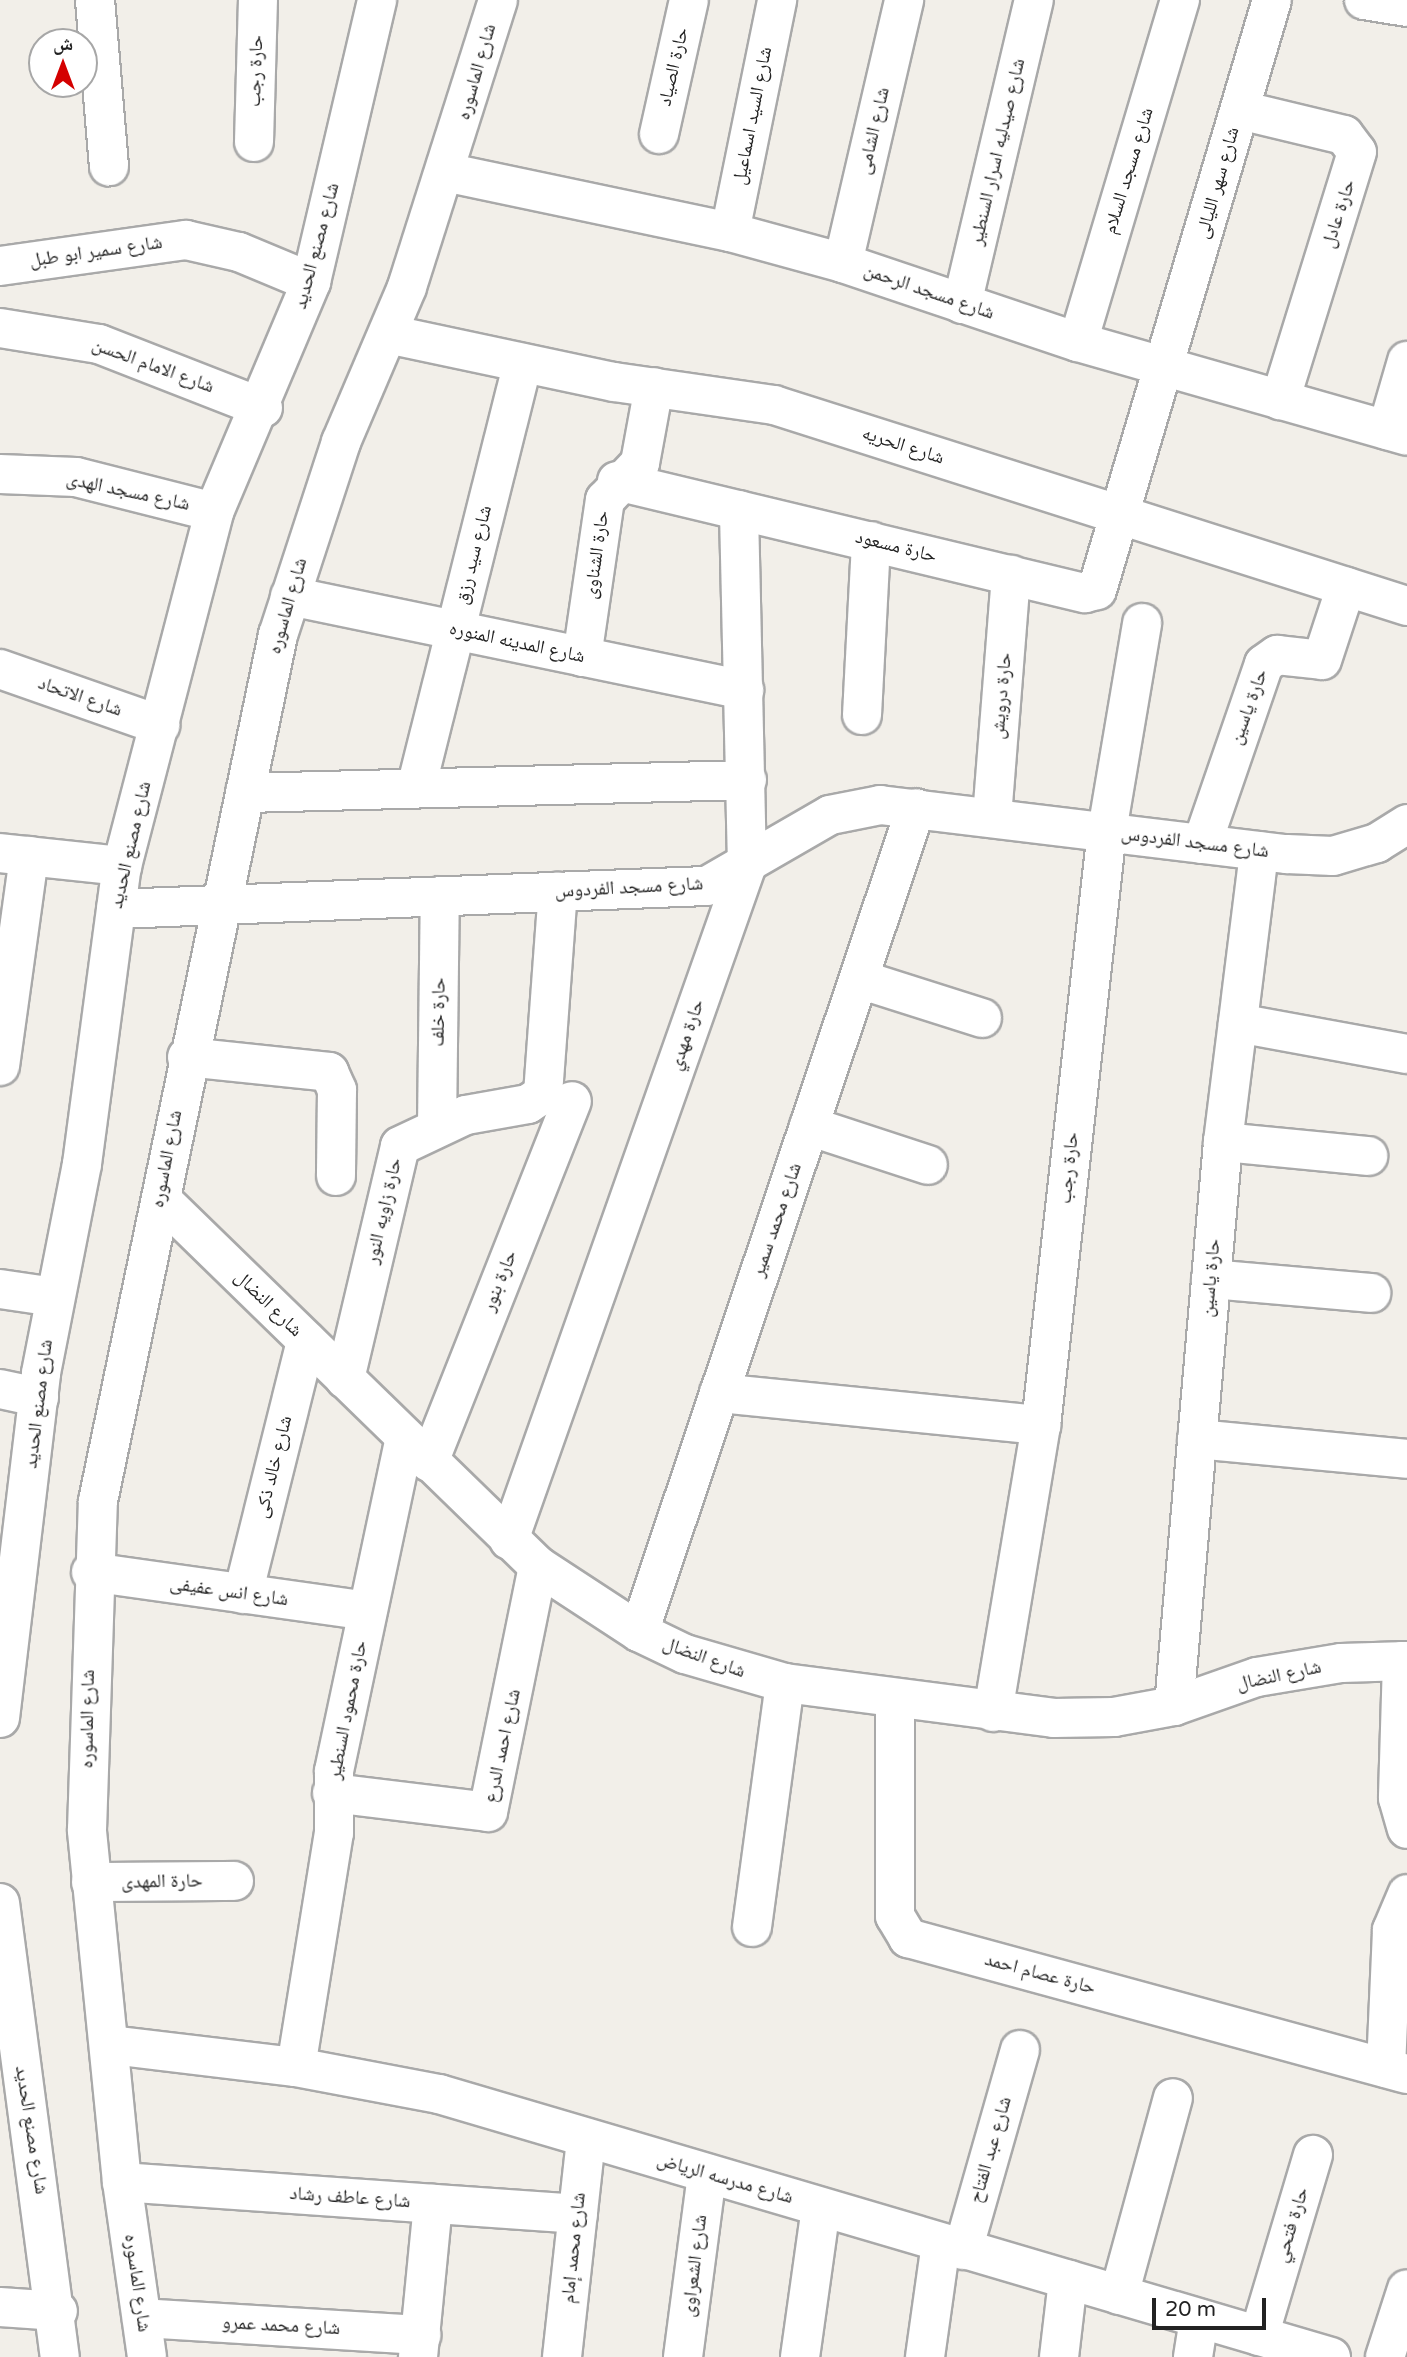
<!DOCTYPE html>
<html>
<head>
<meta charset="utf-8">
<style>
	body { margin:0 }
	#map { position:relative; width:1407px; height:2357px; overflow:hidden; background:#f2efe9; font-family:"Varela Round","Noto Naskh Arabic",sans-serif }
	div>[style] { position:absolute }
	.roads { filter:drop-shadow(2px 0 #a9a9a9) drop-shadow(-2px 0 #a9a9a9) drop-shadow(0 2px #a9a9a9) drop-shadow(0 -2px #a9a9a9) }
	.minor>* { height:38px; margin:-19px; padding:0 19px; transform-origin:19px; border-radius:19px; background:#fff }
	span { translate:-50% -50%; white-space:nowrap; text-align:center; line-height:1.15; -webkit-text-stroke:5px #fff; paint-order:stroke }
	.street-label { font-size:19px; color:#222 }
	.north { position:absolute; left:28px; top:28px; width:70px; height:70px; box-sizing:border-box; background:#fff; border:2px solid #a7a7a7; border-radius:50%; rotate:0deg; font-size:19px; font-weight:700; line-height:28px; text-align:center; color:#222 }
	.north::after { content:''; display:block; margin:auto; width:24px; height:32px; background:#d40000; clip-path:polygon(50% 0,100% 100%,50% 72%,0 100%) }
	.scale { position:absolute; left:1152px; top:2298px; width:114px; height:32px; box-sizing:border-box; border:4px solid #222; border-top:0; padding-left:9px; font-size:21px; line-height:24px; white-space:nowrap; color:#222; -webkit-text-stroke:5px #fff; paint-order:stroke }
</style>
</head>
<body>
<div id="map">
	<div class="roads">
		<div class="minor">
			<i style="left:95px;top:0;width:167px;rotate:85.2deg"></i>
			<i style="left:1364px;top:0;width:44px;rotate:9.2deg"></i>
			<i style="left:1240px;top:110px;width:107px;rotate:13.5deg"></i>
			<i style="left:1344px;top:135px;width:21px;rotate:53deg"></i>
			<i style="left:1357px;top:152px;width:260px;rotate:107.2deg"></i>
			<i style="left:659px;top:134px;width:137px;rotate:-77.4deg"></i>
			<i style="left:254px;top:142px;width:142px;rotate:-88.4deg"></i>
			<i style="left:445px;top:172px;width:291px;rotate:11.9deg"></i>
			<i style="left:730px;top:232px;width:117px;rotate:15.3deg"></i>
			<i style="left:843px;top:263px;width:248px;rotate:18.6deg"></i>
			<i style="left:1078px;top:342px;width:342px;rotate:15.9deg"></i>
			<i style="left:730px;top:232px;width:237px;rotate:-78.5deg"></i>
			<i style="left:843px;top:263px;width:270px;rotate:-76.9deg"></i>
			<i style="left:0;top:266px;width:188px;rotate:-8deg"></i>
			<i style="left:186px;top:240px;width:54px;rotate:12.8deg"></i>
			<i style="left:239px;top:252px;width:78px;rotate:22.6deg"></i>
			<i style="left:962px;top:304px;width:312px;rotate:-76.7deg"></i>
			<i style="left:0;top:328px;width:100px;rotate:9.2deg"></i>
			<i style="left:99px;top:344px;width:176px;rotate:21.3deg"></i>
			<i style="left:388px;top:334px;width:231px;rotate:12deg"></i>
			<i style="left:614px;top:382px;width:162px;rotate:8.2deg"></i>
			<i style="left:774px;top:405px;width:664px;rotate:17.62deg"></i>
			<i style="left:1078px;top:342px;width:357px;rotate:-73.4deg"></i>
			<i style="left:1387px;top:430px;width:72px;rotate:-73.8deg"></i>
			<i style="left:0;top:474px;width:76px;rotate:2.3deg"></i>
			<i style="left:76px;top:477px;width:142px;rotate:14.2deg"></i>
			<i style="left:617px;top:481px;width:481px;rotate:13.5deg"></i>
			<i style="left:1085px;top:593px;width:12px;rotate:-14deg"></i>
			<i style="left:1097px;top:590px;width:615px;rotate:-73.48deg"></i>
			<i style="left:290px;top:596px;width:464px;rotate:11.7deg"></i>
			<i style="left:582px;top:657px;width:159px;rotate:-81.7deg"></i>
			<i style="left:605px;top:500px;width:51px;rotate:-46.6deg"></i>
			<i style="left:640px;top:463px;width:77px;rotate:-79.6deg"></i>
			<i style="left:0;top:669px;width:170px;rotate:19.3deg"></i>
			<i style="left:862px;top:715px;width:174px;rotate:-87deg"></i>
			<i style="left:416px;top:788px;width:438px;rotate:-75.9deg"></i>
			<i style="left:245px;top:793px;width:502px;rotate:-1.48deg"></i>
			<i style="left:992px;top:817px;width:243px;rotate:-85.5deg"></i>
			<i style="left:1202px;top:844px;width:190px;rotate:-71deg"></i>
			<i style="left:1264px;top:664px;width:16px;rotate:-35deg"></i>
			<i style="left:1277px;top:655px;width:45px;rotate:6.3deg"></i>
			<i style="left:1322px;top:660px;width:77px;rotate:-71.8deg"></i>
			<i style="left:0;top:853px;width:123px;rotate:6.1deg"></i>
			<i style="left:116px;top:909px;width:591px;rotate:-2.23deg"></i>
			<i style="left:707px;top:886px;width:142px;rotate:-30deg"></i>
			<i style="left:830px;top:815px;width:51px;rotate:-11.3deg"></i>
			<i style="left:880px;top:805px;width:410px;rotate:6.9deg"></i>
			<i style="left:1287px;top:854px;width:46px;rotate:2.5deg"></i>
			<i style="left:1333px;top:856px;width:46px;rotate:-16.5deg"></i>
			<i style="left:1377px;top:843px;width:36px;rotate:-32deg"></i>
			<i style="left:859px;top:979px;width:129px;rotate:17.6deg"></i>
			<i style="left:1238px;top:1023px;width:172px;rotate:10.4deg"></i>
			<i style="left:187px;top:1057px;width:143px;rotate:6deg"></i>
			<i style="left:329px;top:1072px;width:20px;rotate:66deg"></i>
			<i style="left:337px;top:1090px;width:86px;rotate:90.7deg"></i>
			<i style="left:0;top:1066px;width:212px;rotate:-82.1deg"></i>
			<i style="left:809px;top:1126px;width:125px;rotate:18.1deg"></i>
			<i style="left:437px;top:1127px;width:231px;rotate:-89.3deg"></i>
			<i style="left:1223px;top:1142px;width:146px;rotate:5.5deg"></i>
			<i style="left:161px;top:1199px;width:526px;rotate:44.23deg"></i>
			<i style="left:538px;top:1566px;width:121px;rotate:33.2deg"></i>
			<i style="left:639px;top:1632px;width:51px;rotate:25.6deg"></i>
			<i style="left:685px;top:1654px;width:104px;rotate:16.2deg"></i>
			<i style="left:785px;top:1683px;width:271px;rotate:7.4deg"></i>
			<i style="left:1054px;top:1718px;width:60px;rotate:-1deg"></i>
			<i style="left:1114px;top:1717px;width:61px;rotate:-10.4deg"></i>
			<i style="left:1174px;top:1706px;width:88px;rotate:-19.3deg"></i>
			<i style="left:1257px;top:1677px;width:85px;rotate:-9.5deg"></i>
			<i style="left:1341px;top:1663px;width:66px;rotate:-1.7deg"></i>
			<i style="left:1211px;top:1279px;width:161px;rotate:5deg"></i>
			<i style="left:0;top:1289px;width:55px;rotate:8.4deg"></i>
			<i style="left:345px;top:1379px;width:239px;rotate:-76.7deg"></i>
			<i style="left:400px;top:1146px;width:73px;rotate:-25.2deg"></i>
			<i style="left:466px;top:1115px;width:63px;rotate:-10.1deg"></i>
			<i style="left:528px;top:1104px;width:18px;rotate:-34deg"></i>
			<i style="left:543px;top:1094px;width:203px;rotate:-85.8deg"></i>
			<i style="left:0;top:1389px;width:40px;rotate:12deg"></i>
			<i style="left:719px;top:1393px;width:324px;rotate:5.7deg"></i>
			<i style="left:1197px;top:1439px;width:211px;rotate:5.4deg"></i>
			<i style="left:429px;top:1462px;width:388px;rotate:-68.4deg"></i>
			<i style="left:509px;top:1540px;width:716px;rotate:-70.58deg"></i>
			<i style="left:747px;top:865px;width:355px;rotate:-91.3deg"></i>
			<i style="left:91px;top:1572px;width:279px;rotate:8deg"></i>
			<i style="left:243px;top:1594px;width:261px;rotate:-76deg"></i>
			<i style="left:639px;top:1632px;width:869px;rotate:-71.42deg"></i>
			<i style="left:1402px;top:1661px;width:137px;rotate:91.7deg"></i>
			<i style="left:1398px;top:1798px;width:32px;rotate:74deg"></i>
			<i style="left:895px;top:1700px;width:216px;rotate:90deg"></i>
			<i style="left:895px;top:1916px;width:26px;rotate:59deg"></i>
			<i style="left:908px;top:1938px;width:517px;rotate:15.25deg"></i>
			<i style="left:1174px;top:1706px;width:566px;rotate:-85.03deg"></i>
			<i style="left:1223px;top:1142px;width:293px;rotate:-82.9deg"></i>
			<i style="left:993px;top:1712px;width:291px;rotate:-80.5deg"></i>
			<i style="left:1041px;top:1425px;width:598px;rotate:-83.66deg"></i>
			<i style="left:1107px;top:831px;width:211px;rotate:-80.4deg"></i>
			<i style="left:0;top:1718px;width:347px;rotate:-83.2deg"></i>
			<i style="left:41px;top:1373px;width:213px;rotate:-78.9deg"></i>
			<i style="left:82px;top:1164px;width:301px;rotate:-82.4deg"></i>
			<i style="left:122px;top:866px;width:366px;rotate:-75.4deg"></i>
			<i style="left:214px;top:512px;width:250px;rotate:-67.1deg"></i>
			<i style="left:311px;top:282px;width:290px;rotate:-76.8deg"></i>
			<i style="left:332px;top:1793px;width:157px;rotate:6.9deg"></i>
			<i style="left:488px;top:1812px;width:251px;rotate:-78.5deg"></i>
			<i style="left:91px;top:1882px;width:143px;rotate:-0.4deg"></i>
			<i style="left:0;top:1903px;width:458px;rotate:82.5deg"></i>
			<i style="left:752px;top:1927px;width:246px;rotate:-82.3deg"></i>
			<i style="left:111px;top:2045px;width:186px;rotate:6.8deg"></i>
			<i style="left:296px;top:2067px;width:146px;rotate:10.7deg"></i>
			<i style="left:439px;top:2094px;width:930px;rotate:16.43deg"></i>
			<i style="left:296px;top:2067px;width:237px;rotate:-80.8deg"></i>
			<i style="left:334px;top:1833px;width:62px;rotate:-90deg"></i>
			<i style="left:334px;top:1771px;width:341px;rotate:-78deg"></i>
			<i style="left:1386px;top:2068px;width:138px;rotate:-87.5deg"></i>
			<i style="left:1392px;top:1930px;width:39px;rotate:-67deg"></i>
			<i style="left:122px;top:2182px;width:457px;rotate:4deg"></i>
			<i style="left:963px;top:2250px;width:208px;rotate:-74.1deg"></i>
			<i style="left:1119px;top:2295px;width:204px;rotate:-74.7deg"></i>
			<i style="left:0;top:2307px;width:58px;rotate:3.9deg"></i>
			<i style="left:142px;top:2318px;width:280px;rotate:3.5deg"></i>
			<i style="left:1259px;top:2336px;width:189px;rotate:-73.4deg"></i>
			<i style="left:147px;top:2357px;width:177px;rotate:-98.1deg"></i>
			<i style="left:122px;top:2182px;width:354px;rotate:-95.7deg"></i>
			<i style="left:87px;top:1830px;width:329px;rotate:-88.1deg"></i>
			<i style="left:98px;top:1501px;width:885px;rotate:-78.26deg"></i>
			<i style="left:278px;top:635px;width:203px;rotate:-71.9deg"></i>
			<i style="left:341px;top:442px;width:168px;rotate:-66.9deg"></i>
			<i style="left:407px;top:287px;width:301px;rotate:-72.4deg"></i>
			<i style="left:418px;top:2357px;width:154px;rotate:-84.4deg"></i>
			<i style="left:562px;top:2357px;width:220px;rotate:-83.7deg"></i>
			<i style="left:683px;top:2357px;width:185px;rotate:-82.5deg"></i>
			<i style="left:800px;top:2357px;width:151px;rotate:-82deg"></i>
			<i style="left:925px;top:2357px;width:115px;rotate:-82deg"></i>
			<i style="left:1059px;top:2357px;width:78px;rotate:-83.3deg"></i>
			<i style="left:1193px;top:2357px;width:39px;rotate:-81deg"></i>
			<i style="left:1385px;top:2357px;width:71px;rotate:-72.1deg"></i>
		</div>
	</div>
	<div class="street-label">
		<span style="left:674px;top:67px;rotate:-77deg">حارة الصياد</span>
		<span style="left:256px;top:71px;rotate:-88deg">حارة رجب</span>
		<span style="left:477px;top:72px;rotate:-74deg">شارع الماسوره</span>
		<span style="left:753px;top:116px;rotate:-79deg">شارع السيد اسماعيل</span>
		<span style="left:874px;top:131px;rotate:-77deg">شارع الشامى</span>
		<span style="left:998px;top:152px;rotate:-77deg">شارع صيدليه اسرار السنطير</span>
		<span style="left:1129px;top:171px;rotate:-73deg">شارع مسجد السلام</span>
		<span style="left:1218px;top:183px;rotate:-74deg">شارع سهر الليالى</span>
		<span style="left:1339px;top:214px;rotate:-72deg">حارة عادل</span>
		<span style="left:317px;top:246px;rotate:-75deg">شارع مصنع الحديد</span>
		<span style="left:96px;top:252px;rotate:-8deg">شارع سمير ابو طبل</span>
		<span style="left:929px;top:292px;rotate:19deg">شارع مسجد الرحمن</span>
		<span style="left:153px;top:366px;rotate:20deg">شارع الامام الحسن</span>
		<span style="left:903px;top:446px;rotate:18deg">شارع الحريه</span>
		<span style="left:128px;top:492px;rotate:12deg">شارع مسجد الهدى</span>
		<span style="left:896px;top:547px;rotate:14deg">حارة مسعود</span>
		<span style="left:474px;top:555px;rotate:-76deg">شارع سيد رزق</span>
		<span style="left:597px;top:555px;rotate:-82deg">حارة الشناوى</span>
		<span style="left:288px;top:606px;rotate:-74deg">شارع الماسوره</span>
		<span style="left:517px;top:643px;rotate:12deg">شارع المدينه المنوره</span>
		<span style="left:1002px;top:696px;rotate:-85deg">حارة درويش</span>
		<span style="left:80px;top:697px;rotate:19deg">شارع الاتحاد</span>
		<span style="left:1249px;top:707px;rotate:-70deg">حارة ياسين</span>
		<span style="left:1195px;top:843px;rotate:7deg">شارع مسجد الفردوس</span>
		<span style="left:131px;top:845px;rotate:-77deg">شارع مصنع الحديد</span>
		<span style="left:629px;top:888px;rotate:-3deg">شارع مسجد الفردوس</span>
		<span style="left:439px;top:1012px;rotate:-89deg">حارة خلف</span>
		<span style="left:687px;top:1035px;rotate:-71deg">حارة مهدي</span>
		<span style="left:167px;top:1159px;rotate:-79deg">شارع الماسوره</span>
		<span style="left:1069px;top:1168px;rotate:-84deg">حارة رجب</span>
		<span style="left:384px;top:1211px;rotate:-77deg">حارة زاويه النور</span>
		<span style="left:777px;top:1220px;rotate:-71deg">شارع محمد سمير</span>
		<span style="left:1211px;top:1278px;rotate:-85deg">حارة ياسين</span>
		<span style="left:500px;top:1281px;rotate:-68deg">حارة بنور</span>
		<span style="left:268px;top:1304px;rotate:44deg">شارع النضال</span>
		<span style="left:39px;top:1404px;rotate:-83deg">شارع مصنع الحديد</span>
		<span style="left:274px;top:1467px;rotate:-76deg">شارع خالد ذكى</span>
		<span style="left:229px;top:1592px;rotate:8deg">شارع انس عفيفى</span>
		<span style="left:704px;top:1658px;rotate:20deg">شارع النضال</span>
		<span style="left:1279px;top:1676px;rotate:-12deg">شارع النضال</span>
		<span style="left:348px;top:1710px;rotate:-79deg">حارة محمود السنطير</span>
		<span style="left:88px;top:1719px;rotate:-89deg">شارع الماسوره</span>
		<span style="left:503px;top:1746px;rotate:-78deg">شارع احمد الدرع</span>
		<span style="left:162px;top:1882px;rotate:-1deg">حارة المهدى</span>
		<span style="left:1040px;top:1974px;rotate:15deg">حارة عصام احمد</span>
		<span style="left:31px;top:2130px;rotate:81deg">شارع مصنع الحديد</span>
		<span style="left:991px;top:2150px;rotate:-74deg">شارع عبد الفتاح</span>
		<span style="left:725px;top:2179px;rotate:16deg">شارع مدرسه الرياض</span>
		<span style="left:350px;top:2198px;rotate:4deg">شارع عاطف رشاد</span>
		<span style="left:1292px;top:2225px;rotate:-73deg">حارة فتحي</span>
		<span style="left:574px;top:2248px;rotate:-84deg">شارع محمد إمام</span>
		<span style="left:695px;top:2266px;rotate:-83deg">شارع الشعراوى</span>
		<span style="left:137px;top:2283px;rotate:82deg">شارع الماسوره</span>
		<span style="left:281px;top:2326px;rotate:3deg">شارع محمد عمرو</span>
	</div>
	<div class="north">ش</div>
	<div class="scale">20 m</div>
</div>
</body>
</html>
